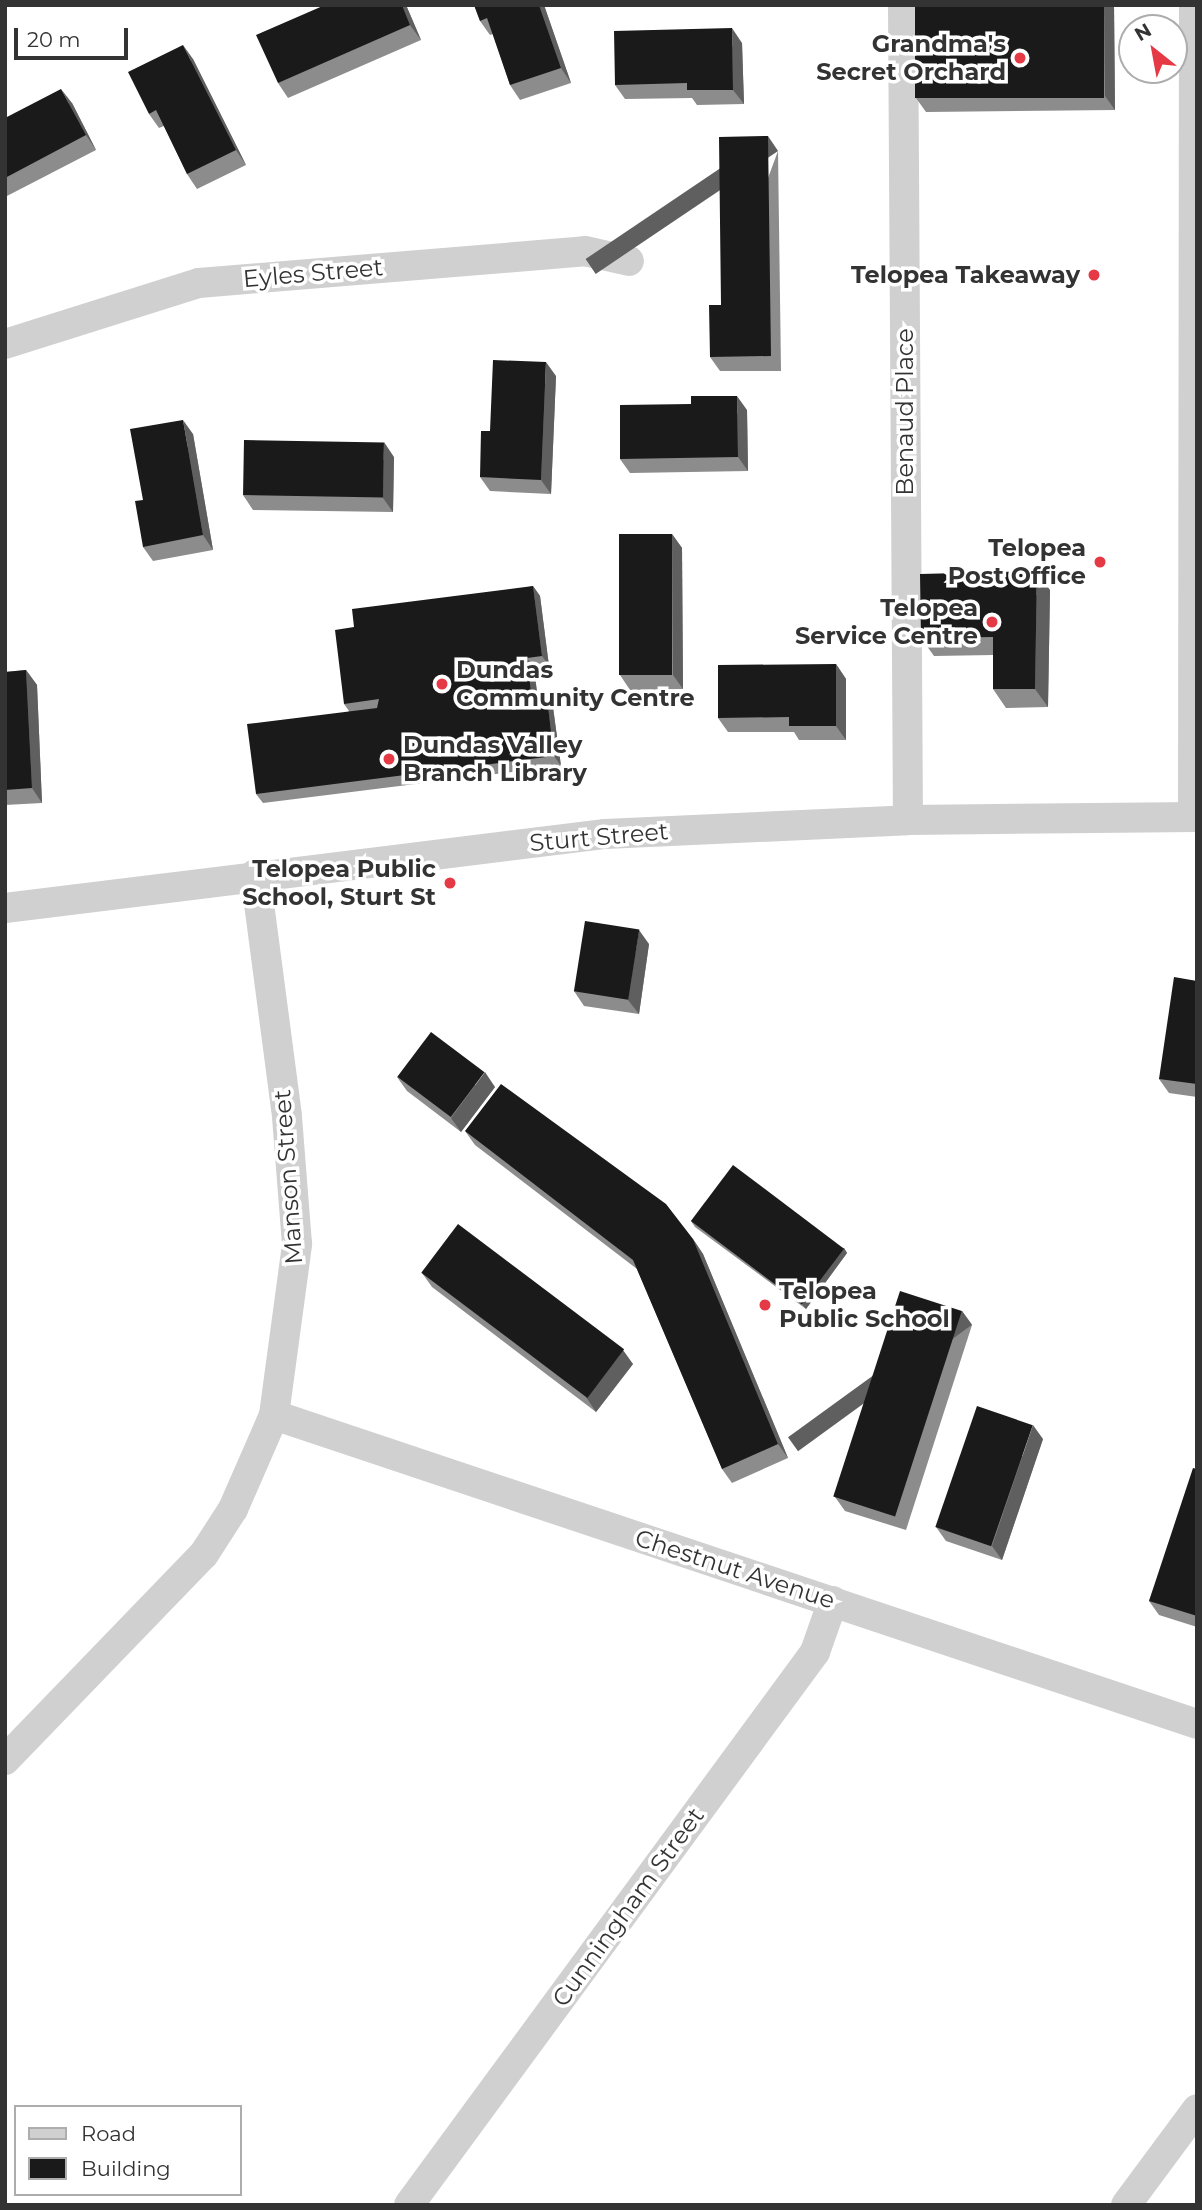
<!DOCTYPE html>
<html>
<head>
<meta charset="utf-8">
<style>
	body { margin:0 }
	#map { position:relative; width:1202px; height:2210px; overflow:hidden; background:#fff; font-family:Montserrat,sans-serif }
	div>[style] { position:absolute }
	.street>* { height:30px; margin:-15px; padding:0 15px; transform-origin:15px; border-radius:15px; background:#d0d0d0 }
	.wall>* { inset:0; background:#8c8c8c }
	.shaded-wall>* { inset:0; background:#5f5f5f; transform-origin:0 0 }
	.building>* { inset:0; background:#1a1a1a; transform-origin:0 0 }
	.dots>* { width:19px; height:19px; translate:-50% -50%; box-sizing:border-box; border:4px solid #fff; border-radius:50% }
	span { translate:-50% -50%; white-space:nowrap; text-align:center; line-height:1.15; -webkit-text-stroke:7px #fff; paint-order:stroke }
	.poi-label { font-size:24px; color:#333; font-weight:700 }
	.right { translate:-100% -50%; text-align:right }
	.left { translate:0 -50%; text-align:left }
	.street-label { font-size:24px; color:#333 }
	.frame { position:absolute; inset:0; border:7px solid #333; pointer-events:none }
	.legend { position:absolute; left:14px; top:2105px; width:228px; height:91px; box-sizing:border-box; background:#fff; border:2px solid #adadad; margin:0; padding:9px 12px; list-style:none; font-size:21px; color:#333 }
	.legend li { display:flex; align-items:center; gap:14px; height:35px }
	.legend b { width:35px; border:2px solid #adadad }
	.north { position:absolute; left:1118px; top:14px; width:70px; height:70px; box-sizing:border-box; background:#fff; border:2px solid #adadad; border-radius:50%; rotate:329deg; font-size:19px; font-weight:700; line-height:28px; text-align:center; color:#333 }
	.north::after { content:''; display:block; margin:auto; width:24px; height:32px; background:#e63946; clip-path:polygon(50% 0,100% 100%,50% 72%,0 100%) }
	.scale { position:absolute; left:14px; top:28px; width:114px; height:32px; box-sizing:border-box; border:4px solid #333; border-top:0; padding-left:9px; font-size:21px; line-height:24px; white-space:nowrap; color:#333; -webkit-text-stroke:5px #fff; paint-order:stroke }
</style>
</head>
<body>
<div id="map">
	<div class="street">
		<i style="left:903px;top:5px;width:815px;rotate:89.65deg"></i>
		<i style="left:5px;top:344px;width:203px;rotate:-17.5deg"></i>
		<i style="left:199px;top:283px;width:387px;rotate:-4.7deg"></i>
		<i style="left:585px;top:251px;width:45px;rotate:12.8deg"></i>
		<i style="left:1193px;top:817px;width:812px;rotate:-89.93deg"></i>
		<i style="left:5px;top:908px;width:605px;rotate:-7.03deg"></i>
		<i style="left:605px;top:834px;width:303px;rotate:-2.6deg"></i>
		<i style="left:908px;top:820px;width:289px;rotate:-0.6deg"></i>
		<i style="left:274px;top:1415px;width:973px;rotate:18.51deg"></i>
		<i style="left:5px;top:1760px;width:286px;rotate:-46deg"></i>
		<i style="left:204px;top:1554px;width:54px;rotate:-57.2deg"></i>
		<i style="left:233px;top:1509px;width:103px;rotate:-66.4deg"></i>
		<i style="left:274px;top:1415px;width:173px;rotate:-82.3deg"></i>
		<i style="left:297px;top:1244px;width:128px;rotate:-94.5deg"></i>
		<i style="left:287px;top:1116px;width:244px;rotate:-97.5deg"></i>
		<i style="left:409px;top:2205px;width:686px;rotate:-53.71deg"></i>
		<i style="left:815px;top:1652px;width:54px;rotate:-70.6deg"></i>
		<i style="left:1126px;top:2205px;width:119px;rotate:-53.5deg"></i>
	</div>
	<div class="wall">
		<i style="clip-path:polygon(325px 5px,406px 5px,421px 40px,288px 98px,278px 83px)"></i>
		<i style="clip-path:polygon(474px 5px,544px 5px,571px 83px,520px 100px,510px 85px,493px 34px,490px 35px,480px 21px)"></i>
		<i style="clip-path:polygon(915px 5px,1114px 5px,1115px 110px,926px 112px,916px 98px)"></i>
		<i style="clip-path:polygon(742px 43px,744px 104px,697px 105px,692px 98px,625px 99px,615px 85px)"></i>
		<i style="clip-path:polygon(193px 59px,246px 165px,197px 189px,187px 174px,164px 126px,159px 128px,149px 114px)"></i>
		<i style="clip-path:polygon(72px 103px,96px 150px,5px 197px,5px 118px)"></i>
		<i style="clip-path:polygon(778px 151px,781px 371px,720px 371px,710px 357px,721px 305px)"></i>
		<i style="clip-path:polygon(556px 376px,551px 494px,490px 491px,480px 477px,490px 431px)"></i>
		<i style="clip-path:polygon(747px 410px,748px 471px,630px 473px,620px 459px)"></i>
		<i style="clip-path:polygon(193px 434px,213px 550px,153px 561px,143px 547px)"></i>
		<i style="clip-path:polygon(394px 457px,393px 512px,253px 510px,243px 495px)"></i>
		<i style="clip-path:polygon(672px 534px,682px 548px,683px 689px,630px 690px,620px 675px)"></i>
		<i style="clip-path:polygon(533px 586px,540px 596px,549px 666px,534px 668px,537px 691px,552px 700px,561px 766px,263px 803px,256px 794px,349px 711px,344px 704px,354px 627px)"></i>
		<i style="clip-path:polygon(1050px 590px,1048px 707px,1006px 708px,993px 689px,993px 655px,934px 656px,921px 638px)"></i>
		<i style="clip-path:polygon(836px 664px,846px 679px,846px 740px,799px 740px,794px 732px,728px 732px,718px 718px)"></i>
		<i style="clip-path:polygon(26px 670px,37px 685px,42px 803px,5px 805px,5px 672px)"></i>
		<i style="clip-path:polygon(649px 944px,639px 1014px,584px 1006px,574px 991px)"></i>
		<i style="clip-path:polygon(1197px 981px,1197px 1097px,1169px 1093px,1159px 1079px)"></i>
		<i style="clip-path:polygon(397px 1077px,495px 1087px,461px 1132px,407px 1091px)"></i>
		<i style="clip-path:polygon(465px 1131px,693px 1239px,703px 1254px,788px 1458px,732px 1483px,722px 1469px,637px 1269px,475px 1145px)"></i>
		<i style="clip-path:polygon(691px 1221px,844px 1248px,847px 1253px,806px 1309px,695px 1227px)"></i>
		<i style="clip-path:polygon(422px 1273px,633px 1364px,596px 1412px,432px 1287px)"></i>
		<i style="clip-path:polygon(962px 1311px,972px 1325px,906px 1530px,845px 1511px,835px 1497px)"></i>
		<i style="clip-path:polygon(1043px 1439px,1002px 1560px,946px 1541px,936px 1527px)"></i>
		<i style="clip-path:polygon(1197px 1469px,1197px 1627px,1159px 1615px,1149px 1601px)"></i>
	</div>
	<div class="shaded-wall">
		<i style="clip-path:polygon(402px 5px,406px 5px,421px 40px,410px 25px)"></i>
		<i style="clip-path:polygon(539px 5px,544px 5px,571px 83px,561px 68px)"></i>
		<i style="clip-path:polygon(1104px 5px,1114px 5px,1115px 110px,1105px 96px)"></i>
		<i style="clip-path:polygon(732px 28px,742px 43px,744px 104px,733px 90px)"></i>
		<i style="clip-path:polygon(183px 45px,193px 59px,246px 165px,236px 150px)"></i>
		<i style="clip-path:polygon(61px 89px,72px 103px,96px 150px,86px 135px)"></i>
		<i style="left:768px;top:136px;width:18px;height:220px;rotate:56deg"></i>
		<i style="clip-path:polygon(546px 362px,556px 376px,551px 494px,541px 480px)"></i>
		<i style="clip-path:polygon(737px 396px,747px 410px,748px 471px,738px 457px)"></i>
		<i style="clip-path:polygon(183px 420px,193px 434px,213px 550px,203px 535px)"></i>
		<i style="clip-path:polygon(384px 442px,394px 457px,393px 512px,383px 498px)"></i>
		<i style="clip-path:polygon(672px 534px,682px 548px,683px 689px,673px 675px)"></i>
		<i style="clip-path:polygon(1037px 571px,1050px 590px,1048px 707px,1035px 689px)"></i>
		<i style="clip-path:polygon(533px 586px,540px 596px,549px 666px,542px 656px)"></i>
		<i style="clip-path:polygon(527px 658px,534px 668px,538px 702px,531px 692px)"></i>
		<i style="clip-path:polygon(836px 664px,846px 679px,846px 740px,836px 726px)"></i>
		<i style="clip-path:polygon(26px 670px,37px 685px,42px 803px,32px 788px)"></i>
		<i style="clip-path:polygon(546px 690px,552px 700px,561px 766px,554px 756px)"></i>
		<i style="clip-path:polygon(639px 930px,649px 944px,639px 1014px,628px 1000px)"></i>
		<i style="clip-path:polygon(485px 1072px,495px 1087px,461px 1132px,451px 1118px)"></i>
		<i style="clip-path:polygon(693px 1239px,703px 1254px,788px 1458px,778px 1444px)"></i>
		<i style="clip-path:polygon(844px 1248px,847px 1253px,806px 1309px,802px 1304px)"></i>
		<i style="left:962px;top:1311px;width:17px;height:215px;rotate:54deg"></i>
		<i style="clip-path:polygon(623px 1350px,633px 1364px,596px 1412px,586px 1397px)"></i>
		<i style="clip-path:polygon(1033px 1425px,1043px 1439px,1002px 1560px,992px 1546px)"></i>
	</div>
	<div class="building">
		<i style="clip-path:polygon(325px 5px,402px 5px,410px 25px,278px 83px,256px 35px)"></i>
		<i style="clip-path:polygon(474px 5px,539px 5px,561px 68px,510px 85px,487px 18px,480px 21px)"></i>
		<i style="left:915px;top:5px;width:189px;height:93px"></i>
		<i style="clip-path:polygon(732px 28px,733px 90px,687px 90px,687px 83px,615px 85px,614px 31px)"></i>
		<i style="clip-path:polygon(183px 45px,236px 150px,187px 174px,156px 110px,149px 114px,128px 72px)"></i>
		<i style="clip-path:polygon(61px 89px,86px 135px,5px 178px,5px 118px)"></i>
		<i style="clip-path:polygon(768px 136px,771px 356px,710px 357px,709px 305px,721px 305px,719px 137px)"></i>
		<i style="clip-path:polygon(493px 360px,546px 362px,541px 480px,480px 477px,481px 431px,490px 431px)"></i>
		<i style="clip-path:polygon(691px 396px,737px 396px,738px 457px,620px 459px,620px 405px,691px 404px)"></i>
		<i style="clip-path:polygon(183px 420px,203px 535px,143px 547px,135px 501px,143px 500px,130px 429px)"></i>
		<i style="left:244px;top:440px;width:140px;height:55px;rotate:1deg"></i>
		<i style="left:619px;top:534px;width:53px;height:141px"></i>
		<i style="clip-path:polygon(1037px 571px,1035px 689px,993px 689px,993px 637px,921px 638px,920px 574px)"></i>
		<i style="clip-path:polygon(533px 586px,542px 656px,527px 658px,531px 692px,546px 690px,554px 756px,256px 794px,247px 724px,377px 708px,379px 699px,344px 704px,335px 630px,354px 627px,352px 609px)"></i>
		<i style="clip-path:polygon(836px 664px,836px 726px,789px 726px,789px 717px,718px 718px,718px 665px)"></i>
		<i style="clip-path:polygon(26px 670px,32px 788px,5px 790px,5px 672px)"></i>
		<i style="left:585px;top:921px;width:55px;height:71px;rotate:9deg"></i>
		<i style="clip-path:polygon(1174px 977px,1197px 981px,1197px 1084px,1159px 1079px)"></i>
		<i style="left:431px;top:1032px;width:67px;height:56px;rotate:37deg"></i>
		<i style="clip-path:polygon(501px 1084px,666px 1204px,693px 1239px,778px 1444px,722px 1469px,633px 1260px,465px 1131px)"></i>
		<i style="left:733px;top:1165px;width:139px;height:70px;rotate:37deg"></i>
		<i style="left:458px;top:1224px;width:208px;height:61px;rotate:37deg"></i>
		<i style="left:900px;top:1291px;width:65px;height:216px;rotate:18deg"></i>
		<i style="left:977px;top:1406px;width:59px;height:128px;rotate:19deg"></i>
		<i style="clip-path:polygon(1193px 1468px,1197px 1469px,1197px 1616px,1149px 1601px)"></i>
	</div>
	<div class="dots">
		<i style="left:1020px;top:58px;background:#e63946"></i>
		<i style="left:1094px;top:275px;background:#e63946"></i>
		<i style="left:1100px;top:562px;background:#e63946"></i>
		<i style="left:992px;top:622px;background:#e63946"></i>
		<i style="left:442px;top:684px;background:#e63946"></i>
		<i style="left:389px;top:759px;background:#e63946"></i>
		<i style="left:450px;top:883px;background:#e63946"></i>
		<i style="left:765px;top:1305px;background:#e63946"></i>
	</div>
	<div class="poi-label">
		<span class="right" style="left:1006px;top:58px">Grandma's<br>Secret Orchard</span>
		<span class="right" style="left:1080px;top:275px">Telopea Takeaway</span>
		<span class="right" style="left:1086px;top:562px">Telopea<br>Post Office</span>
		<span class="right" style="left:978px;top:622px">Telopea<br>Service Centre</span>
		<span class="left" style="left:456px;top:684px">Dundas<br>Community Centre</span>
		<span class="left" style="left:403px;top:759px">Dundas Valley<br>Branch Library</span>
		<span class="right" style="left:436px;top:883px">Telopea Public<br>School, Sturt St</span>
		<span class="left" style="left:779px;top:1305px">Telopea<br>Public School</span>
	</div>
	<div class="street-label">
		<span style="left:313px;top:273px;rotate:-5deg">Eyles Street</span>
		<span style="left:905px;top:412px;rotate:-90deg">Benaud Place</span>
		<span style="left:599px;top:837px;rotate:-5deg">Sturt Street</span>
		<span style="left:288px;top:1177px;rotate:-94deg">Manson Street</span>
		<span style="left:735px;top:1569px;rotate:18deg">Chestnut Avenue</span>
		<span style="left:628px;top:1907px;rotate:-54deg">Cunningham Street</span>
	</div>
	<div class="frame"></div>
	<ul class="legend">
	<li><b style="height:9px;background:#d0d0d0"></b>Road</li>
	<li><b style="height:19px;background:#1a1a1a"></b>Building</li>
	</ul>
	<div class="north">N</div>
	<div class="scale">20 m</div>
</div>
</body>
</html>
